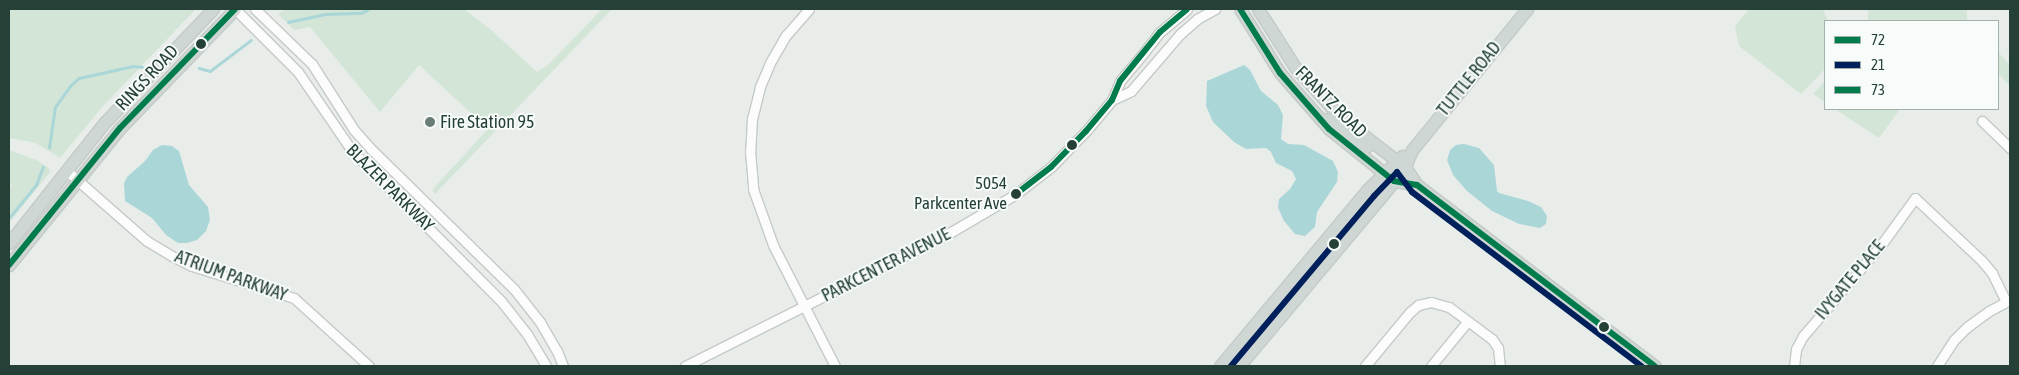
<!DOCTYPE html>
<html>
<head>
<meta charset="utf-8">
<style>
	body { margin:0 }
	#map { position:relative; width:2019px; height:375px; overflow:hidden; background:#e8edea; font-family:"Asap Condensed",sans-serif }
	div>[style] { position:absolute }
	.green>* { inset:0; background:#d2e5d6; transform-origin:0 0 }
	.water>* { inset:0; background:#abd6d8 }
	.stream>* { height:2.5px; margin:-1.25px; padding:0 1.25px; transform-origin:1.25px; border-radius:1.25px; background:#abd6d8 }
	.roads { filter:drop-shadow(1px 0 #c5cac7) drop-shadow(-1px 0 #c5cac7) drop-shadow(0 1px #c5cac7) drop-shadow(0 -1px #c5cac7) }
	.minor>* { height:9px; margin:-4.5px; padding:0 4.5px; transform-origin:4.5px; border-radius:4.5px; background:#fcfcfc }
	.major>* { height:11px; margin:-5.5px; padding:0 5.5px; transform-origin:5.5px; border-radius:5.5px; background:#cfd7d4 }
	.bus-1>* { height:6px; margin:-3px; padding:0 3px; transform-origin:3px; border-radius:3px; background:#007b4b }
	.bus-2>* { height:6px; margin:-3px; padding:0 3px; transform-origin:3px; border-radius:3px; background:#00205b }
	.bus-3>* { height:6px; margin:-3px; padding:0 3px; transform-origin:3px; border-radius:3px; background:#007b4b }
	.dots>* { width:14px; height:14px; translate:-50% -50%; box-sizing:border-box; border:2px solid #f7fbf9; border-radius:50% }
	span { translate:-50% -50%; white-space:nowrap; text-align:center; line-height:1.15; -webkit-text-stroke:4px #f7fbf9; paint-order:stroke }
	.bus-label { font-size:17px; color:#254137 }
	.right { translate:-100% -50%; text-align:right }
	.street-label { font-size:18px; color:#254137 }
	.poi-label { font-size:18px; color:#254137 }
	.left { translate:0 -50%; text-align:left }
	.frame { position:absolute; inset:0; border:10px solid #254137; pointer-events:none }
	.legend { position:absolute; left:1824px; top:20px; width:175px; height:90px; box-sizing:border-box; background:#f7fbf9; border:1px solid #a3b1ab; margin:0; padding:6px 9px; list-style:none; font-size:15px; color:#254137 }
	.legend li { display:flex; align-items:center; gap:10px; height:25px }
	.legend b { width:25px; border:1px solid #a3b1ab }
</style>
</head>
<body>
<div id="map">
	<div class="green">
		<i style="clip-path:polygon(9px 9px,196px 9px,104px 105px,60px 158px,36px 143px,9px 138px)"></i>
		<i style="clip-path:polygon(285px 9px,464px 9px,490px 29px,537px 72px,548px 65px,602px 9px,612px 9px,435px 194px,432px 190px,488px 129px,419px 65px,380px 112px,310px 27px,294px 30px,278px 14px)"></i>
		<i style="clip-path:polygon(1749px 9px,1823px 9px,1828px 21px,1825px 21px,1825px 69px,1801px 94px,1739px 46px,1735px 26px)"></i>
		<i style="left:1868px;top:9px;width:99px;height:12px"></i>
		<i style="clip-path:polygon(1998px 52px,2010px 65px,2010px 86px,1998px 73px)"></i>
		<i style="clip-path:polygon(1825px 81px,1825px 102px,1813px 94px)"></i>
		<i style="clip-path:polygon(1835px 109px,1900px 109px,1879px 138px)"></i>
		<i style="clip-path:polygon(9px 150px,36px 160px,49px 168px,50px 172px,9px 223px,9px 190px,12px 185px,9px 184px)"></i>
	</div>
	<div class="water">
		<i style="clip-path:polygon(1244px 65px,1250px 70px,1261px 91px,1278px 105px,1283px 115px,1281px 139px,1288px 144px,1304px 145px,1333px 161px,1338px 172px,1337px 182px,1317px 212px,1315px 227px,1305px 236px,1295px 234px,1284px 221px,1278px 208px,1279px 199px,1290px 189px,1296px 179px,1292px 171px,1276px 163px,1271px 152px,1266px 148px,1246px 149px,1234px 142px,1213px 122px,1206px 106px,1207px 81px)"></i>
		<i style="clip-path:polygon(1464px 144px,1479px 148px,1494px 165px,1497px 191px,1499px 193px,1528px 201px,1541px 207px,1547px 216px,1546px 224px,1540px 228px,1519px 224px,1492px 211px,1467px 191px,1453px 175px,1447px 160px,1450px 150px,1456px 145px)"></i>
		<i style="clip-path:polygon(162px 145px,172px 146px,179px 151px,189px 185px,208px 207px,210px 220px,206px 231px,197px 240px,187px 243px,178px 243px,166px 235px,152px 218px,125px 201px,124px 183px,127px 177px,145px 161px,153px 150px)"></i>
	</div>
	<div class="stream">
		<i style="left:288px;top:22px;width:39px;rotate:-12deg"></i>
		<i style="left:326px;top:14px;width:35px;rotate:-2deg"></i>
		<i style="left:361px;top:13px;width:9px;rotate:-27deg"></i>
		<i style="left:199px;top:68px;width:11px;rotate:15deg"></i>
		<i style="left:210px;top:71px;width:51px;rotate:-37.1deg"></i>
		<i style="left:49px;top:148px;width:41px;rotate:-81.7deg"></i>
		<i style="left:55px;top:107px;width:26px;rotate:-54deg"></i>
		<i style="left:70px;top:86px;width:12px;rotate:-42deg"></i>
		<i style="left:79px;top:78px;width:55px;rotate:-12.5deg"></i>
		<i style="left:133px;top:66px;width:9px;rotate:6deg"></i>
		<i style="left:9px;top:218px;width:43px;rotate:-50.7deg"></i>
		<i style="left:36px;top:185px;width:19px;rotate:-69deg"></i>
	</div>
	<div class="roads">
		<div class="minor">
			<i style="left:235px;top:9px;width:89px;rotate:45deg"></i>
			<i style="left:298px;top:72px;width:96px;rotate:55.6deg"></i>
			<i style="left:352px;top:151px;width:211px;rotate:45.2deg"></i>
			<i style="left:501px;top:301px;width:42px;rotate:51.8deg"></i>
			<i style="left:527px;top:334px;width:37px;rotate:59deg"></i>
			<i style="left:255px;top:9px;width:79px;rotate:44deg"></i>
			<i style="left:312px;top:64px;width:78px;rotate:57.5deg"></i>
			<i style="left:354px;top:130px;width:25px;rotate:48deg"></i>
			<i style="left:371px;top:149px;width:200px;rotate:44.4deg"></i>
			<i style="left:514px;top:289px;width:42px;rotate:51.8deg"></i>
			<i style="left:540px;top:322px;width:34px;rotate:60deg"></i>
			<i style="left:557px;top:351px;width:16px;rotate:68deg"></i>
			<i style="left:809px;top:9px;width:35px;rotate:131deg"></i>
			<i style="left:786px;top:35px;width:32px;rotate:120deg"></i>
			<i style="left:770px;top:63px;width:26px;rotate:113deg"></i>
			<i style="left:760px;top:87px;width:32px;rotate:104deg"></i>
			<i style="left:752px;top:118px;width:33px;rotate:93deg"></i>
			<i style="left:750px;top:151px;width:38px;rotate:85deg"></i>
			<i style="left:753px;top:189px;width:59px;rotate:70.3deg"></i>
			<i style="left:773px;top:245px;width:136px;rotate:62.9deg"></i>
			<i style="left:1112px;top:100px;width:21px;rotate:-25deg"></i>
			<i style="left:1131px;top:91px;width:75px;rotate:-49.3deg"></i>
			<i style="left:1180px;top:34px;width:23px;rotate:-41deg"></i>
			<i style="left:1197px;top:19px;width:21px;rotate:-29deg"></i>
			<i style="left:1982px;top:121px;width:39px;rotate:44deg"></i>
			<i style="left:67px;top:171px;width:106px;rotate:41.2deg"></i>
			<i style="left:147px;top:241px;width:29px;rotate:31deg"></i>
			<i style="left:172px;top:256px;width:22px;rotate:27deg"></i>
			<i style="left:192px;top:266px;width:107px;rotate:17.4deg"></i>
			<i style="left:294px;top:298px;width:101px;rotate:42.2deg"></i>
			<i style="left:685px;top:366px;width:298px;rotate:-26.7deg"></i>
			<i style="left:951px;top:232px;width:75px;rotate:-30.3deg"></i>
			<i style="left:1016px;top:194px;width:44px;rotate:-37.6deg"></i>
			<i style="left:1051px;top:167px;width:50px;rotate:-45.8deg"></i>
			<i style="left:1086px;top:131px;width:40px;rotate:-50deg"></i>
			<i style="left:1112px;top:100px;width:21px;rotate:-67deg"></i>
			<i style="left:1120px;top:81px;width:39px;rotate:-50deg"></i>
			<i style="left:1145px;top:51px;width:24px;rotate:-52deg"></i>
			<i style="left:1160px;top:32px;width:35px;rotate:-40deg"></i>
			<i style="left:1365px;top:366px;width:70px;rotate:-50.2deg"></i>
			<i style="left:1410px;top:312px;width:11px;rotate:-41deg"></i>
			<i style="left:1418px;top:305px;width:13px;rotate:-13deg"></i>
			<i style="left:1431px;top:302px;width:19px;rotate:16deg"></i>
			<i style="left:1449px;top:307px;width:54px;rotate:36.7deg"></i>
			<i style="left:1492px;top:339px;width:11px;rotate:56deg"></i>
			<i style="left:1498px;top:348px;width:18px;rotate:84deg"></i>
			<i style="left:1431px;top:366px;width:58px;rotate:-50.6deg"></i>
			<i style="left:1794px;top:366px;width:17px;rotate:-83deg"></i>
			<i style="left:1796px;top:349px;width:15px;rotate:-62deg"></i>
			<i style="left:1803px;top:336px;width:120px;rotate:-49.4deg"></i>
			<i style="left:1881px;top:245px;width:58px;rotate:-54.1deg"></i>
			<i style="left:1915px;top:198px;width:92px;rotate:43.2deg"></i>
			<i style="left:1982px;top:261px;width:16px;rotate:50deg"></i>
			<i style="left:1992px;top:273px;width:32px;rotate:64deg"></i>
			<i style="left:1937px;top:366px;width:31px;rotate:-57deg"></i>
			<i style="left:1954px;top:340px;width:18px;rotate:-45deg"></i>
			<i style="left:1967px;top:327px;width:27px;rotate:-36deg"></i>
			<i style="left:1989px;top:311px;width:24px;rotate:-28deg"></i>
		</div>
		<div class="major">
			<i style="left:1240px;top:9px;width:75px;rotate:58deg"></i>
			<i style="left:1280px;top:73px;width:74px;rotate:48.8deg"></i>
			<i style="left:1329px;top:129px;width:83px;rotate:38.7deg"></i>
			<i style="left:1394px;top:181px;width:23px;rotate:10deg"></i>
			<i style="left:1258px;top:9px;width:69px;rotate:57.5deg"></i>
			<i style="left:1295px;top:67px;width:67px;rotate:48deg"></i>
			<i style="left:1340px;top:117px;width:82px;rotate:37.6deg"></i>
			<i style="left:1405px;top:167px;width:22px;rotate:56deg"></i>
			<i style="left:1417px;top:185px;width:299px;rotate:37.3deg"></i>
			<i style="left:1326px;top:119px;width:49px;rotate:35deg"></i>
			<i style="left:9px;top:243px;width:154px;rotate:-51.6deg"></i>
			<i style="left:105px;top:122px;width:156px;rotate:-46.3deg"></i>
			<i style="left:9px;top:265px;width:176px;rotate:-51deg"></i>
			<i style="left:120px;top:128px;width:165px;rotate:-46deg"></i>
			<i style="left:1220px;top:366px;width:229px;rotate:-50.1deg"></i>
			<i style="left:1367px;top:190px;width:49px;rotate:-44.2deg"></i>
			<i style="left:1239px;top:366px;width:241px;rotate:-50deg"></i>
			<i style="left:1394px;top:181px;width:18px;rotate:-52deg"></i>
			<i style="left:1405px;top:167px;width:18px;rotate:-68deg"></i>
			<i style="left:1412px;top:150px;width:182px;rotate:-50.8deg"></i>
		</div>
	</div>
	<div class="bus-1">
		<i style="left:1240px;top:9px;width:75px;rotate:58deg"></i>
		<i style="left:1280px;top:73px;width:74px;rotate:48.8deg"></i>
		<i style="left:1329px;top:129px;width:83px;rotate:38.7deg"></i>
		<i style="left:1394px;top:181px;width:23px;rotate:10deg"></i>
		<i style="left:1417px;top:185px;width:299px;rotate:37.3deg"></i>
		<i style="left:1016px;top:194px;width:44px;rotate:-37.6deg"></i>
		<i style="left:1051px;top:167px;width:50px;rotate:-45.8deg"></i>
		<i style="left:1086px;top:131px;width:40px;rotate:-50deg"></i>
		<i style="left:1112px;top:100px;width:21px;rotate:-67deg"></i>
		<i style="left:1120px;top:81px;width:63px;rotate:-50.8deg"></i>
		<i style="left:1160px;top:32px;width:35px;rotate:-40deg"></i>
	</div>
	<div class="bus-2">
		<i style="left:1231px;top:366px;width:222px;rotate:-49.9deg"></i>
		<i style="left:1374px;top:196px;width:33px;rotate:-46deg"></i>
		<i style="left:1397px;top:172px;width:25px;rotate:53deg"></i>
		<i style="left:1412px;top:192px;width:288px;rotate:37.2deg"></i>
	</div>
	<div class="bus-3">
		<i style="left:9px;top:265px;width:176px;rotate:-51deg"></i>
		<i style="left:120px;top:128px;width:165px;rotate:-46deg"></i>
	</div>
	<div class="dots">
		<i style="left:201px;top:44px;background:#254137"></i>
		<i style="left:430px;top:122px;background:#697d76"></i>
		<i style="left:1072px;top:145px;background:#254137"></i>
		<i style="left:1016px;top:194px;background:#254137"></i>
		<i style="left:1334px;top:244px;background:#254137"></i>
		<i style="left:1604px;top:327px;background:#254137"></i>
	</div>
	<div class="bus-label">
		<span class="right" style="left:1007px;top:194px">5054<br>Parkcenter Ave</span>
	</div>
	<div class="street-label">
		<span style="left:147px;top:78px;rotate:-47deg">RINGS ROAD</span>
		<span style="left:1469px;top:79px;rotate:-51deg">TUTTLE ROAD</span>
		<span style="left:1331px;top:102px;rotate:45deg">FRANTZ ROAD</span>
		<span style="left:390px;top:188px;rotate:45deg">BLAZER PARKWAY</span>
		<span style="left:886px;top:265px;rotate:-27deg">PARKCENTER AVENUE</span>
		<span style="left:231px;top:276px;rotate:20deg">ATRIUM PARKWAY</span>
		<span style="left:1850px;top:280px;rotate:-50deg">IVYGATE PLACE</span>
	</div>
	<div class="poi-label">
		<span class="left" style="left:440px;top:122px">Fire Station 95</span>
	</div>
	<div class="frame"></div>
	<ul class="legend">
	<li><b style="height:6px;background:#007b4b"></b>72</li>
	<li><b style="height:6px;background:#00205b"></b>21</li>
	<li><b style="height:6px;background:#007b4b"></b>73</li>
	</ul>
</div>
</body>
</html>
